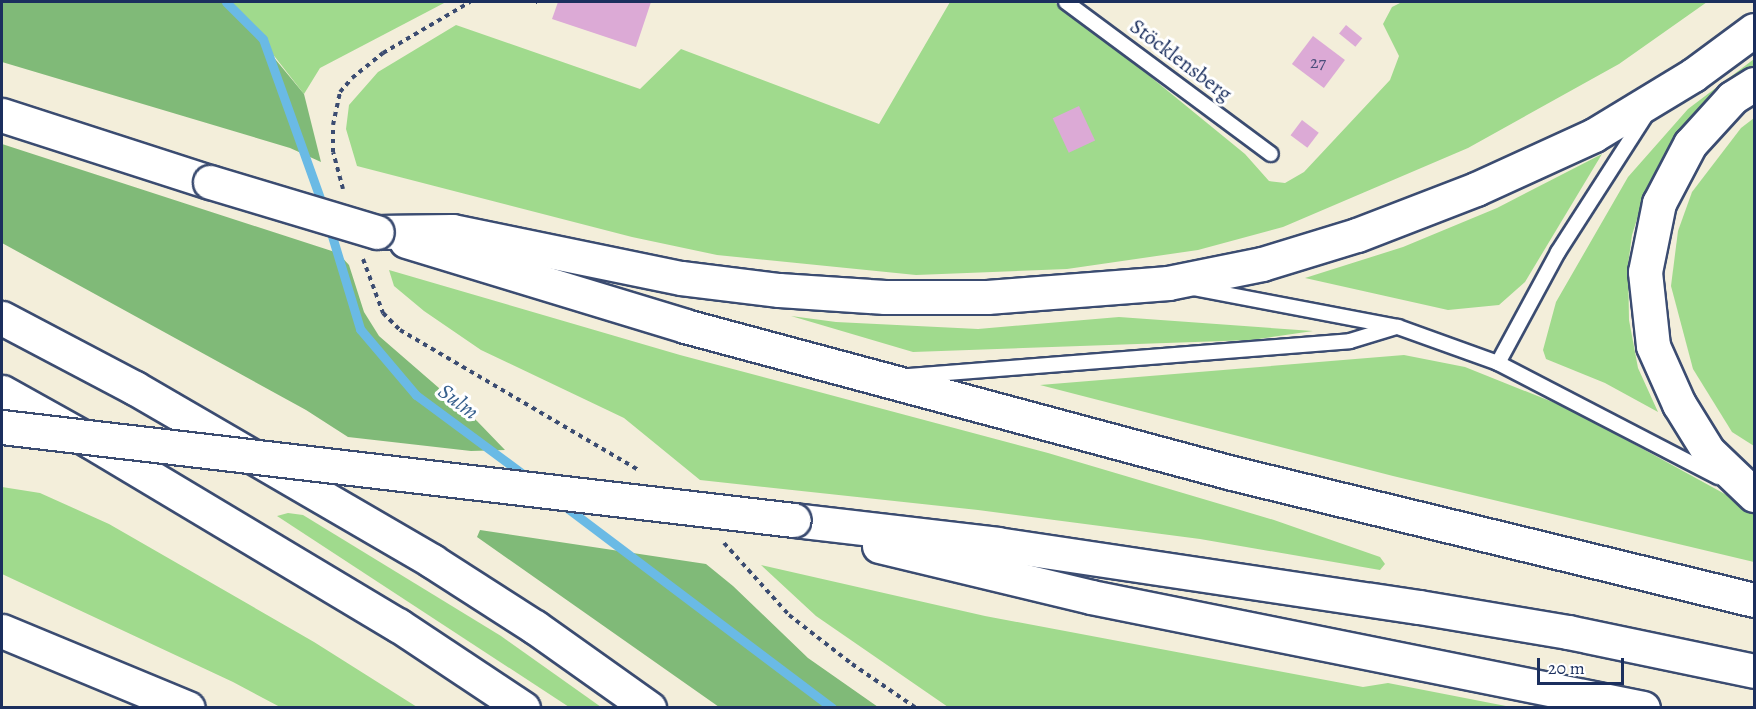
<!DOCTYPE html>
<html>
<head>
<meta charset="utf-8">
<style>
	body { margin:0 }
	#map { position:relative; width:1756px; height:709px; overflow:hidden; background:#f3eeda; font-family:Alegreya,serif }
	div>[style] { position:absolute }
	.green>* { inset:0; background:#a0da8d }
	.forest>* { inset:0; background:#80ba78 }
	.stream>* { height:9px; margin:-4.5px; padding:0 4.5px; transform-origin:4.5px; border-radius:4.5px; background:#6abae5 }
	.building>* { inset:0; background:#dcaad6; transform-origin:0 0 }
	.path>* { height:4px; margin-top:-2px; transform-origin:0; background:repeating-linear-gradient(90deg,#3b4c71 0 4.5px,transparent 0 9px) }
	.roads { filter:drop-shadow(2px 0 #3b4c71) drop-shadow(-2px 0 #3b4c71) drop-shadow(0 2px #3b4c71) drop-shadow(0 -2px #3b4c71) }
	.service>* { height:14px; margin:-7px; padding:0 7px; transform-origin:7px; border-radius:7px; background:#fff }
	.primary>* { height:33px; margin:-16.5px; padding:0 16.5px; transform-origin:16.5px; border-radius:16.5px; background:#fff }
	.motorway>* { height:33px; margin:-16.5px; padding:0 16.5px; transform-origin:16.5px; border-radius:16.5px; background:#fff }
	.bridges { filter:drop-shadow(2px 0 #3b4c71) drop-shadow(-2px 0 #3b4c71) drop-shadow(0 2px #3b4c71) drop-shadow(0 -2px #3b4c71) }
	.motorway-bridge>* { height:33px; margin:-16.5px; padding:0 16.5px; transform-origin:16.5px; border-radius:16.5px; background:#fff }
	span { translate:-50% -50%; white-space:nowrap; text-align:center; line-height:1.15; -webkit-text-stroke:6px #fff; paint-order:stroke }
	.number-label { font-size:18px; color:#4b4e7c }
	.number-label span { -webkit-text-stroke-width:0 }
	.street-label { font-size:21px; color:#1b2f5e }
	.water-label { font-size:22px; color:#37608d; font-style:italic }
	.frame { position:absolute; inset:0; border:3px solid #1b2f5e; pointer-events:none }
	.scale { position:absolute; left:1537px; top:658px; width:87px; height:27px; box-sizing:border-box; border:3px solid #1b2f5e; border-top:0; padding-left:8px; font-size:18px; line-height:21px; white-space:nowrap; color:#1b2f5e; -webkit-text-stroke:4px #fff; paint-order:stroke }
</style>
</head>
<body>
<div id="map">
	<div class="green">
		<i style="clip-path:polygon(223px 2px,446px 2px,320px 68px,304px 94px,242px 15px)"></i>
		<i style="clip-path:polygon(950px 2px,1054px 2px,1092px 29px,1245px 154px,1269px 181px,1285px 183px,1304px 172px,1390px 80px,1399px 56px,1383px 24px,1392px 7px,1402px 2px,1707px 2px,1619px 64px,1468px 148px,1283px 227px,1198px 250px,1067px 269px,916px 275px,717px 255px,632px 237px,357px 166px,346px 129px,349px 105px,378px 72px,456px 25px,640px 89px,681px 49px,879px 124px)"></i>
		<i style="clip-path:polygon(1754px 59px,1754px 69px,1739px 78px,1689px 120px,1659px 164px,1643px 200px,1632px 235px,1628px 265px,1629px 320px,1638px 368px,1658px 412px,1605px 383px,1546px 359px,1543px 350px,1556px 302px,1628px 177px,1688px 109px)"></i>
		<i style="clip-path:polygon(1754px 118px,1754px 446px,1732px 432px,1693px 369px,1671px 286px,1678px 231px,1692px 192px,1741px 128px)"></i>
		<i style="clip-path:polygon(1602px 154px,1525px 282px,1499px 305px,1448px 310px,1305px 278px,1403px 247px,1497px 208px)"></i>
		<i style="clip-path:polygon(389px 270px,680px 355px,1048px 453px,1274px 520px,1380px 557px,1385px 564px,1380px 570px,1200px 539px,978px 510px,700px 480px,624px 418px,481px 350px,424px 311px,394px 286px)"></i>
		<i style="clip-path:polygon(791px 316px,836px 322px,978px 329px,1119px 317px,1313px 331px,1252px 340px,913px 352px)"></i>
		<i style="clip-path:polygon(1404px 355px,1465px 367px,1570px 409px,1754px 510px,1754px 562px,1393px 476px,1040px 385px)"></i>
		<i style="clip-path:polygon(2px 487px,40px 493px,109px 524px,314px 642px,417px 707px,280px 707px,233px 682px,2px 574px)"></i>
		<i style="clip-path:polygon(288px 513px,303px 515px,501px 636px,601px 707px,569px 707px,277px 516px)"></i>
		<i style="clip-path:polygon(761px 565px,985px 616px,1363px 687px,1388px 683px,1511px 707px,948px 707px,816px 616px)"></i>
	</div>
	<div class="forest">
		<i style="clip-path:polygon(2px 2px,228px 2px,304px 94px,321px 162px,290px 148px,2px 62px)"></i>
		<i style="clip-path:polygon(2px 144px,338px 253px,349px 265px,364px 312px,379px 336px,477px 421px,505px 450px,471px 451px,348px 437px,306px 410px,2px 243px)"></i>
		<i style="clip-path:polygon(480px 530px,706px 564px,733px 586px,808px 658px,878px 707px,719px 707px,477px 537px)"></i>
	</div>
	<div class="stream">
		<i style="left:226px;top:2px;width:52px;rotate:45deg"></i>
		<i style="left:263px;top:39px;width:178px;rotate:70.3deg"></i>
		<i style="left:329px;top:226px;width:108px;rotate:73.2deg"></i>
		<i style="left:360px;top:329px;width:87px;rotate:49.7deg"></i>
		<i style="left:416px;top:395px;width:139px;rotate:36.5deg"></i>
		<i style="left:563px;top:505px;width:337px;rotate:37deg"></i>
	</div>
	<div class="building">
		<i style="clip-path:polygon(558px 2px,651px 2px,636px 47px,552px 19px)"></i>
		<i style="left:1346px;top:25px;width:21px;height:11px;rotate:39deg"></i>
		<i style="left:1313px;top:36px;width:40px;height:35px;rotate:37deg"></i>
		<i style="left:1079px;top:106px;width:38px;height:29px;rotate:65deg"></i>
		<i style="left:1302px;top:120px;width:21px;height:19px;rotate:37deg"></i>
	</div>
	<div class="path">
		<i style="left:536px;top:2px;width:1px"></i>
		<i style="left:343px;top:189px;width:38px;rotate:-105deg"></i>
		<i style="left:333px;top:152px;width:27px;rotate:-90deg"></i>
		<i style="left:333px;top:125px;width:34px;rotate:-78deg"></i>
		<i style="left:340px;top:92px;width:18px;rotate:-49deg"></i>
		<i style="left:352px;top:78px;width:40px;rotate:-39deg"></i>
		<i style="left:383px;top:53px;width:101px;rotate:-30.4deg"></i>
		<i style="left:363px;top:259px;width:58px;rotate:69.7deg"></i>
		<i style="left:383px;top:313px;width:24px;rotate:45deg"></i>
		<i style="left:400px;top:330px;width:277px;rotate:30.4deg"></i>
		<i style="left:724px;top:543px;width:97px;rotate:47.9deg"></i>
		<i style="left:789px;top:615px;width:80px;rotate:37.9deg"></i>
		<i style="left:852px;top:664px;width:78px;rotate:34.5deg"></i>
	</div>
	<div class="roads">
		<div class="service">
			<i style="left:1066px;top:2px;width:255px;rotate:36.6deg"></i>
			<i style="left:1193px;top:288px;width:209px;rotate:10.8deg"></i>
			<i style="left:1398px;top:327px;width:106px;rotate:19.8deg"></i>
			<i style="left:1498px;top:363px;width:248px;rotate:27.4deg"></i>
			<i style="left:1498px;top:363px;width:126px;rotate:-61.6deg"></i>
			<i style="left:1558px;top:252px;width:166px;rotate:-57.3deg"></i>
			<i style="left:909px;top:376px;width:442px;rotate:-4.5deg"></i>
			<i style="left:1350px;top:341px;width:48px;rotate:-16.9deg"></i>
		</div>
		<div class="primary">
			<i style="left:2px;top:631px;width:201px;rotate:22.5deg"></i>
		</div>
		<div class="motorway">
			<i style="left:1754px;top:84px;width:26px;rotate:148deg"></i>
			<i style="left:1732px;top:98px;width:62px;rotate:132.4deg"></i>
			<i style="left:1690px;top:144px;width:67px;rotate:117.7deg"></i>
			<i style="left:1659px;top:203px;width:70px;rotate:101.5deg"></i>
			<i style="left:1645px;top:272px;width:74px;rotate:83.8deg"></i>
			<i style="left:1653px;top:346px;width:64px;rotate:65.9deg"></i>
			<i style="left:1679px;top:404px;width:55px;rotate:58.3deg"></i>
			<i style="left:1708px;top:451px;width:64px;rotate:43.7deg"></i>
			<i style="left:2px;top:115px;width:219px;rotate:17.9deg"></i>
			<i style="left:377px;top:232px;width:75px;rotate:-0.8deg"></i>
			<i style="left:452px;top:231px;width:234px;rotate:11.6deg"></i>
			<i style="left:681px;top:278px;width:99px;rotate:7deg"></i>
			<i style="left:779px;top:290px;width:106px;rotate:3.8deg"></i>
			<i style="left:885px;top:297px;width:102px"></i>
			<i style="left:987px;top:297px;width:182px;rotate:-4.4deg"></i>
			<i style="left:1168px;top:283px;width:96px;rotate:-11.4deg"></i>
			<i style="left:1262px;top:264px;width:99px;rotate:-17deg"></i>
			<i style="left:1357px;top:235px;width:128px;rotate:-21.1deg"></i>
			<i style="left:1476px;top:189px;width:130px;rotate:-24.6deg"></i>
			<i style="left:1594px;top:135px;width:116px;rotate:-31.2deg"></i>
			<i style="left:1693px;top:75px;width:76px;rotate:-36.4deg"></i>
			<i style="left:406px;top:241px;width:292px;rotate:16.9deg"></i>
			<i style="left:685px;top:326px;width:566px;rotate:15.04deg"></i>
			<i style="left:1232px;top:473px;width:537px;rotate:13.67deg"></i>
			<i style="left:2px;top:318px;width:150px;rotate:27.8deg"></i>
			<i style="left:135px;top:388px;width:344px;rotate:30.2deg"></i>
			<i style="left:432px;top:561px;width:122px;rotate:32.7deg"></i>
			<i style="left:535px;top:627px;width:140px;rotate:35.4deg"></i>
			<i style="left:2px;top:392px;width:101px;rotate:29.1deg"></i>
			<i style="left:90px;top:441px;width:359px;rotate:30.9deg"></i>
			<i style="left:398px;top:625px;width:150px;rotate:33.6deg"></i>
			<i style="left:794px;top:520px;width:204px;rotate:6.7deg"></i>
			<i style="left:997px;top:544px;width:427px;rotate:8.5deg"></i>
			<i style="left:1419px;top:607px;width:151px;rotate:9.5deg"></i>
			<i style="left:1568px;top:632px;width:190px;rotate:11.8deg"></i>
			<i style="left:879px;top:546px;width:218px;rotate:13.5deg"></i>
			<i style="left:1091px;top:597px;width:563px;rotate:11.37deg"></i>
		</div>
	</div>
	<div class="bridges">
		<div class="motorway-bridge">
			<i style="left:210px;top:182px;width:174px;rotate:16.7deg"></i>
			<i style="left:2px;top:427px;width:797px;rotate:6.7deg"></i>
		</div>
	</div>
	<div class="number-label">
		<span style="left:1318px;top:62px">27</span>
	</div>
	<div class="street-label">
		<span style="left:1181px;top:60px;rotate:37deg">Stöcklensberg</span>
	</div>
	<div class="water-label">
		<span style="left:458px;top:402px;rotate:37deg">Sulm</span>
	</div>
	<div class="frame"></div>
	<div class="scale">20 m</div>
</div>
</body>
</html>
